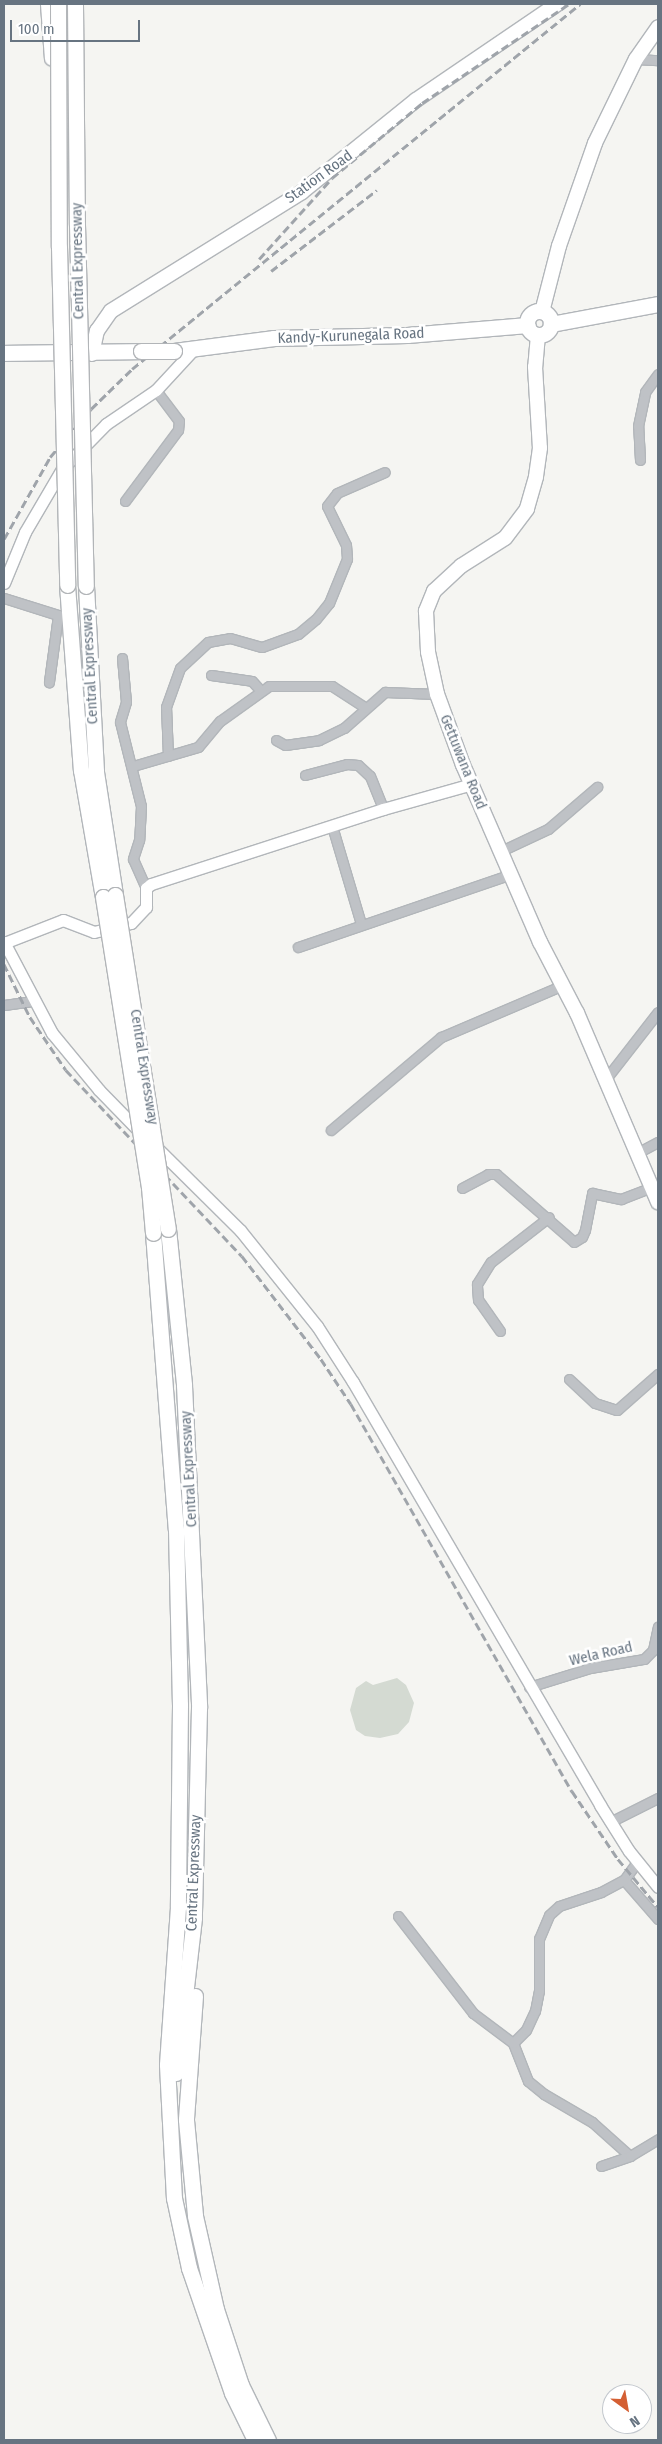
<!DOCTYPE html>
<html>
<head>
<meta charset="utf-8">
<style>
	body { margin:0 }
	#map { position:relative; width:662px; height:2444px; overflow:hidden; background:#f5f5f2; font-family:"Fira Sans Condensed",sans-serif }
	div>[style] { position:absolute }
	.green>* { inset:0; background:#d4dad2 }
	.roads { filter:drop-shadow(1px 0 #b2b6ba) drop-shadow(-1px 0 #b2b6ba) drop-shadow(0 1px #b2b6ba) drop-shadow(0 -1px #b2b6ba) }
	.street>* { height:9px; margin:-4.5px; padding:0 4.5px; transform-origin:4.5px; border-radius:4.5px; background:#bfc2c6 }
	.secondary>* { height:11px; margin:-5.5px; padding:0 5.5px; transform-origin:5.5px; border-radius:5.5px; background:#fff }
	.primary>* { height:14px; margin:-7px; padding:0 7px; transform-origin:7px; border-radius:7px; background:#fff }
	.highway>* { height:15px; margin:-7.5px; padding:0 7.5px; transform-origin:7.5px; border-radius:7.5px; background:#fff }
	.highway>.ring { margin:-7.5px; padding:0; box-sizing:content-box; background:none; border:15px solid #fff; border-radius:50% }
	.rail>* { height:2.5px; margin-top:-1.25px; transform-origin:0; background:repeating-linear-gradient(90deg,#9fa4aa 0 8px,transparent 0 12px) }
	.bridges { filter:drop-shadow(1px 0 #b2b5b8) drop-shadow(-1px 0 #b2b5b8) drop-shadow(0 1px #b2b5b8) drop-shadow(0 -1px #b2b5b8) }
	.highway-bridge>* { height:15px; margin:-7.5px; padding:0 7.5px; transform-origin:7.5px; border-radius:7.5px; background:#fff }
	span { translate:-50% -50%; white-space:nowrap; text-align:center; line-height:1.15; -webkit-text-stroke:5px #fff; paint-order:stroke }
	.street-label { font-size:15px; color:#677481 }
	.frame { position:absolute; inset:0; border:5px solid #677481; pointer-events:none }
	.north { position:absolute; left:602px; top:2384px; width:50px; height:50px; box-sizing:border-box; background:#fff; border:1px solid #c2c7cd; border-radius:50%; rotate:148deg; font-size:14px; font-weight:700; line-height:20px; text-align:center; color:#677481 }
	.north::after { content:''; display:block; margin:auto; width:18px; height:22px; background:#d45f33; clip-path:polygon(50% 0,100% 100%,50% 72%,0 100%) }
	.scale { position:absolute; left:10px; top:20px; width:130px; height:22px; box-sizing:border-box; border:2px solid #677481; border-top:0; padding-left:6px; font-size:15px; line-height:18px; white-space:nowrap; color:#677481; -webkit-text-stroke:4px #fff; paint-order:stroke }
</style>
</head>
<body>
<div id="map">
	<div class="green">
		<i style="clip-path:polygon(397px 1678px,406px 1685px,414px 1703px,409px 1722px,398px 1734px,380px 1738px,365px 1736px,356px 1730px,350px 1710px,356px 1688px,366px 1681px,373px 1685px)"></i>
	</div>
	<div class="roads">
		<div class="street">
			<i style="left:636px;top:59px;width:22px;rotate:3deg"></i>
			<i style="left:640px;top:460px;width:34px;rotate:-93deg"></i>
			<i style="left:638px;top:426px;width:35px;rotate:-78deg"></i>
			<i style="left:645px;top:392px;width:22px;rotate:-54deg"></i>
			<i style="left:125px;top:501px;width:89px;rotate:-53.3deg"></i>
			<i style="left:178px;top:430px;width:9px;rotate:-84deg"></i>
			<i style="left:179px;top:421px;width:39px;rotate:-127deg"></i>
			<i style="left:4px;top:598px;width:57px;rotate:17.5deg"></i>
			<i style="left:58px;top:615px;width:68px;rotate:97.7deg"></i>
			<i style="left:122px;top:658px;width:44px;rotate:84.8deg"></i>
			<i style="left:126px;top:702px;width:21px;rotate:107deg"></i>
			<i style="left:120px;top:722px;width:87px;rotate:76deg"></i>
			<i style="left:141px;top:806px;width:34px;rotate:93deg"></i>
			<i style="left:139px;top:840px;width:20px;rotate:108deg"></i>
			<i style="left:133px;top:859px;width:32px;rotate:66deg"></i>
			<i style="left:211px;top:675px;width:41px;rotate:8.3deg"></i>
			<i style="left:252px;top:681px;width:12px;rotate:48deg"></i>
			<i style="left:276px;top:740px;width:10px;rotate:29deg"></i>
			<i style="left:285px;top:745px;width:34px;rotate:-8deg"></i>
			<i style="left:319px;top:740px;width:28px;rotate:-26deg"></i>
			<i style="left:344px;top:728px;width:55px;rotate:-41.3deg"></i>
			<i style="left:385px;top:692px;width:52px;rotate:2.2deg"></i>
			<i style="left:168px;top:756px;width:49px;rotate:-92.3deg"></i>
			<i style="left:166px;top:707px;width:41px;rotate:-70.3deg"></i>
			<i style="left:180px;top:668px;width:38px;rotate:-43deg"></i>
			<i style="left:208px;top:642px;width:22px;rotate:-10deg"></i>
			<i style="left:230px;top:638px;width:33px;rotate:16deg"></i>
			<i style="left:262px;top:647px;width:38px;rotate:-20deg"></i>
			<i style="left:298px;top:634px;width:23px;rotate:-40deg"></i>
			<i style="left:316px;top:619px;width:21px;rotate:-51deg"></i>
			<i style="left:329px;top:603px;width:48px;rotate:-67.8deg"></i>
			<i style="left:347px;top:559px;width:14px;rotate:-94deg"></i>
			<i style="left:346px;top:545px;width:43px;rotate:-116deg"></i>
			<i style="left:327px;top:506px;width:16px;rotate:-52deg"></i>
			<i style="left:337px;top:493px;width:52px;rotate:-23.6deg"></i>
			<i style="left:133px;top:766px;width:68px;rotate:-16.3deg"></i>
			<i style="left:198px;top:747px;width:34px;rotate:-50deg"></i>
			<i style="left:220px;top:721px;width:60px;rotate:-35.5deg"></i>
			<i style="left:269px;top:686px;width:63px"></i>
			<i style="left:332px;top:686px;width:40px;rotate:32.9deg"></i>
			<i style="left:305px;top:775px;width:43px;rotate:-14.7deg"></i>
			<i style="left:347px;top:764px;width:11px;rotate:5deg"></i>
			<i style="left:358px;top:765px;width:16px;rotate:43deg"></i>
			<i style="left:370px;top:776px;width:35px;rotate:68deg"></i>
			<i style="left:332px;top:826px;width:102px;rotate:73.5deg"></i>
			<i style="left:501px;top:851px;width:52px;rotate:-25.1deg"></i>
			<i style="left:548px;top:829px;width:65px;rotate:-40.6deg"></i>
			<i style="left:298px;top:947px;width:225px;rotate:-18.9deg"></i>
			<i style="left:4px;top:1005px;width:29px;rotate:-8deg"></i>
			<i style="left:605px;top:1080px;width:86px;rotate:-52.1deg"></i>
			<i style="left:331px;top:1130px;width:144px;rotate:-40.2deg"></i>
			<i style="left:441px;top:1037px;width:133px;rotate:-23.1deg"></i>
			<i style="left:637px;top:1153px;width:24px;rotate:-28deg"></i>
			<i style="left:462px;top:1188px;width:30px;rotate:-28deg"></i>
			<i style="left:488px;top:1174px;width:8px"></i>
			<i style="left:496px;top:1174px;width:103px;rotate:41.1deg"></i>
			<i style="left:574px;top:1242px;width:9px;rotate:-32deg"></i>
			<i style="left:582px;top:1237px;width:8px;rotate:-67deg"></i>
			<i style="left:585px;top:1230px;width:38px;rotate:-79deg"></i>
			<i style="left:592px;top:1193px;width:30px;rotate:12deg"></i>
			<i style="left:621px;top:1199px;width:33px;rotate:-21deg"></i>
			<i style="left:500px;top:1331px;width:38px;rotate:-125deg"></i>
			<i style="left:478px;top:1300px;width:16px;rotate:-94deg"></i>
			<i style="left:477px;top:1284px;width:26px;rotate:-58deg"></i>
			<i style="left:491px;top:1262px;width:73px;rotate:-37.8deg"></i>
			<i style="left:569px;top:1379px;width:35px;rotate:43deg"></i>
			<i style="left:595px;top:1403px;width:23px;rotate:18deg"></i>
			<i style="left:617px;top:1410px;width:55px;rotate:-41.3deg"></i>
			<i style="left:529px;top:1687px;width:64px;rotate:-17.3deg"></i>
			<i style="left:590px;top:1668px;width:55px;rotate:-9.5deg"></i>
			<i style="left:644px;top:1659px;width:13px;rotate:-45deg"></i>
			<i style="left:653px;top:1650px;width:24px;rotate:-78deg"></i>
			<i style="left:610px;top:1822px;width:54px;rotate:-26.6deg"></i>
			<i style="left:637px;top:1862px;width:22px;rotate:126deg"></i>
			<i style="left:624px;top:1880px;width:52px;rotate:48.9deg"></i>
			<i style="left:398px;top:1916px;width:123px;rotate:52.3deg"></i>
			<i style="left:473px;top:2013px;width:50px;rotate:36.9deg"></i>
			<i style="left:513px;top:2043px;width:41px;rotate:68.5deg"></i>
			<i style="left:528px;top:2081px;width:21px;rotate:39deg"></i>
			<i style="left:544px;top:2094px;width:56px;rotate:30.3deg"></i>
			<i style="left:592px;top:2122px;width:51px;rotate:41.8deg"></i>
			<i style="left:513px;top:2043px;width:18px;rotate:-45deg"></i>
			<i style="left:526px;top:2030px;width:21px;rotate:-65deg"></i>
			<i style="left:535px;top:2011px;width:20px;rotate:-79deg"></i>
			<i style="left:539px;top:1991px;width:52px;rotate:-90deg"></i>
			<i style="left:539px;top:1939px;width:26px;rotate:-67deg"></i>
			<i style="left:549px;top:1915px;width:13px;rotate:-42deg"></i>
			<i style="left:559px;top:1906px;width:44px;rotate:-18.4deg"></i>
			<i style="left:601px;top:1892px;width:26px;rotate:-28deg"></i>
			<i style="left:601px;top:2166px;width:31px;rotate:-19deg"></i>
			<i style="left:630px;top:2156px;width:33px;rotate:-31deg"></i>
		</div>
		<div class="secondary">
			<i style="left:4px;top:583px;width:55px;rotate:-67.6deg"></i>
			<i style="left:25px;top:532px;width:73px;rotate:-59.6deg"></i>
			<i style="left:62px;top:469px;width:63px;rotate:-45.6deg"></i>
			<i style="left:106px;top:424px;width:60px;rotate:-34.2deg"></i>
			<i style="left:156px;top:390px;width:54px;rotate:-47.2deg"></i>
			<i style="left:4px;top:942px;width:103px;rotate:62.2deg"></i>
			<i style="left:52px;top:1033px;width:74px;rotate:50.5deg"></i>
			<i style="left:99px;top:1090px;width:62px;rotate:45.7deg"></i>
			<i style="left:4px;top:943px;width:63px;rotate:-21.3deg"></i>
			<i style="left:63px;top:920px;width:33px;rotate:21deg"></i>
			<i style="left:94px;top:932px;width:38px;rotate:-14deg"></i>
			<i style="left:131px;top:923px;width:22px;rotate:-47deg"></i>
			<i style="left:146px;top:907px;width:19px;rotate:-90deg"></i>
			<i style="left:146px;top:888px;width:6px;rotate:-39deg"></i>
			<i style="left:151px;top:884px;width:244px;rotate:-17.9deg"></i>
			<i style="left:383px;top:809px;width:92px;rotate:-15.7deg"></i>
			<i style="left:154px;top:1145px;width:121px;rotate:44.7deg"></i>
			<i style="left:240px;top:1230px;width:123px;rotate:51.3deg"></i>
			<i style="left:317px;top:1326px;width:67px;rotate:57.3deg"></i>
			<i style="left:353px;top:1382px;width:490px;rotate:59.7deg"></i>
			<i style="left:600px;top:1805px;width:54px;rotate:57.8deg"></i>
			<i style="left:629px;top:1851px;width:46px;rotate:51.1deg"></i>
		</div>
		<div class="primary">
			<i style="left:542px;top:312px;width:68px;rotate:-75.6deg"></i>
			<i style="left:559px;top:246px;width:109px;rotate:-70.7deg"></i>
			<i style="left:595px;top:143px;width:93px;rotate:-64deg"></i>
			<i style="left:636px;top:59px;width:39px;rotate:-55deg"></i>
			<i style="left:538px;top:335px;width:32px;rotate:95deg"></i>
			<i style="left:535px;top:367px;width:81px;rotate:86.5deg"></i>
			<i style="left:540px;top:448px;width:29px;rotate:98deg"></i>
			<i style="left:536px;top:477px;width:33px;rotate:106deg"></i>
			<i style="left:527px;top:509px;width:36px;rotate:127deg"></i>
			<i style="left:505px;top:538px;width:52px;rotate:147.5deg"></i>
			<i style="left:461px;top:566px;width:37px;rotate:137deg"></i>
			<i style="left:434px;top:591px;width:22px;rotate:112deg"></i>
			<i style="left:426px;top:611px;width:41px;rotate:87.2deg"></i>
			<i style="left:428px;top:652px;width:43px;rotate:77.9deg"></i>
			<i style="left:437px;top:694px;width:76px;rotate:69.9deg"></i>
			<i style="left:463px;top:765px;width:193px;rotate:66.5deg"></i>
			<i style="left:540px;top:942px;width:80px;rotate:62.5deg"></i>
			<i style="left:577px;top:1013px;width:206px;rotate:66.8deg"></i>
			<i style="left:92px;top:354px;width:24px;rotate:-78deg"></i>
			<i style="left:97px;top:331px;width:24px;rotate:-55deg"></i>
			<i style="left:111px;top:311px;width:225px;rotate:-31.9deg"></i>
			<i style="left:302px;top:192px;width:146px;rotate:-38.9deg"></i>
			<i style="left:416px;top:100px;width:171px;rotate:-34.2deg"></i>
		</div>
		<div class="highway">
			<i style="left:48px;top:4px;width:54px;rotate:85.8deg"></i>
			<i class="ring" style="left:527px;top:311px;width:9px;height:9px"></i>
			<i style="left:551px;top:324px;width:109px;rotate:-10.6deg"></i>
			<i style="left:174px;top:351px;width:101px;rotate:-7.4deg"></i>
			<i style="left:274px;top:338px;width:133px;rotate:-1.3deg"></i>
			<i style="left:407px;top:335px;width:121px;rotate:-4.7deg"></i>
			<i style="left:4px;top:353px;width:137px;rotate:-0.8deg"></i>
			<i style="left:67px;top:585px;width:186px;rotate:85.7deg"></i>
			<i style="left:81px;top:770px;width:129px;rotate:80.2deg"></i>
			<i style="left:86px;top:586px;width:186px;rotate:86.9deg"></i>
			<i style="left:96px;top:772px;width:124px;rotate:81.2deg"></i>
			<i style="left:168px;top:1229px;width:157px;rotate:84.1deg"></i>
			<i style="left:184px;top:1385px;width:323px;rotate:87.3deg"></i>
			<i style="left:199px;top:1708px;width:210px;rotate:91.4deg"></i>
			<i style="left:194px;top:1918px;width:156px;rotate:96.6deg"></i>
			<i style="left:153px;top:1233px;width:297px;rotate:85.6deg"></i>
			<i style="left:176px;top:1529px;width:176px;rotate:88.7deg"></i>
			<i style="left:180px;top:1705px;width:202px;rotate:90.6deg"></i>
			<i style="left:178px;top:1907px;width:158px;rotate:94deg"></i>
			<i style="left:167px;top:2065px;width:133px;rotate:87deg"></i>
			<i style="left:174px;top:2198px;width:72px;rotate:77.9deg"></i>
			<i style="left:189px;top:2268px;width:132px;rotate:71deg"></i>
			<i style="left:232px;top:2393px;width:52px;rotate:63.9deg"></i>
			<i style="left:195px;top:1996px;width:124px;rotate:94.2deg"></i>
			<i style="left:186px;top:2120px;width:96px;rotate:84.6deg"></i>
			<i style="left:195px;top:2216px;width:95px;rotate:77.3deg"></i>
			<i style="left:216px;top:2309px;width:80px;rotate:71.8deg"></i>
			<i style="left:241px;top:2385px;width:61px;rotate:63.9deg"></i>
		</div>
	</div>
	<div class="rail">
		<i style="left:259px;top:259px;width:109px;rotate:-48deg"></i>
		<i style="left:332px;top:178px;width:117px;rotate:-39.8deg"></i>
		<i style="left:422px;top:103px;width:177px;rotate:-34deg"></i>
		<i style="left:271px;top:271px;width:133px;rotate:-37.4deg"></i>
		<i style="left:4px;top:539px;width:94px;rotate:-60.7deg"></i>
		<i style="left:50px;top:457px;width:63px;rotate:-49.5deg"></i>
		<i style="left:91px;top:409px;width:57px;rotate:-44.3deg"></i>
		<i style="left:132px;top:369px;width:578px;rotate:-39.17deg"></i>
		<i style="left:4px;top:964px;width:59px;rotate:63.9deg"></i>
		<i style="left:30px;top:1017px;width:64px;rotate:55.8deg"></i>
		<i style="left:66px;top:1070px;width:256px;rotate:46.6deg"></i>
		<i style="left:242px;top:1256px;width:130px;rotate:52.5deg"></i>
		<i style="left:321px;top:1359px;width:54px;rotate:56.3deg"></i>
		<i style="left:351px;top:1404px;width:446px;rotate:60.3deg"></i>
		<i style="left:572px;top:1791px;width:82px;rotate:55.9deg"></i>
		<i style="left:618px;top:1859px;width:62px;rotate:50.2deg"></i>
	</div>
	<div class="bridges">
		<div class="highway-bridge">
			<i style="left:58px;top:4px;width:243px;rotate:89.8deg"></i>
			<i style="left:59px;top:247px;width:338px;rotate:88.6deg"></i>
			<i style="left:75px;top:4px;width:221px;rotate:89.5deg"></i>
			<i style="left:77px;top:225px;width:361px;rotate:88.6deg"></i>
			<i style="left:141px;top:351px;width:33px"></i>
			<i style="left:115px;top:895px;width:338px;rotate:81deg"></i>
			<i style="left:103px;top:897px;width:294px;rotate:81deg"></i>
			<i style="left:149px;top:1187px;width:46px;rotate:85deg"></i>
		</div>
	</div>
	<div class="street-label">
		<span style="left:319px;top:177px;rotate:-36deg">Station Road</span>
		<span style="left:78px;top:261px;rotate:-91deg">Central Expressway</span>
		<span style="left:351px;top:336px;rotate:-2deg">Kandy-Kurunegala Road</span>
		<span style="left:90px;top:666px;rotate:-93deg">Central Expressway</span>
		<span style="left:463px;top:762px;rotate:68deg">Gettuwana Road</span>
		<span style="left:144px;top:1067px;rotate:81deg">Central Expressway</span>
		<span style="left:189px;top:1469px;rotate:-93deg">Central Expressway</span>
		<span style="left:601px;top:1654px;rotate:-13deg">Wela Road</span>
		<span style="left:194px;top:1873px;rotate:-88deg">Central Expressway</span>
	</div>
	<div class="frame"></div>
	<div class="north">N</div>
	<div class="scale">100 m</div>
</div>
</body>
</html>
